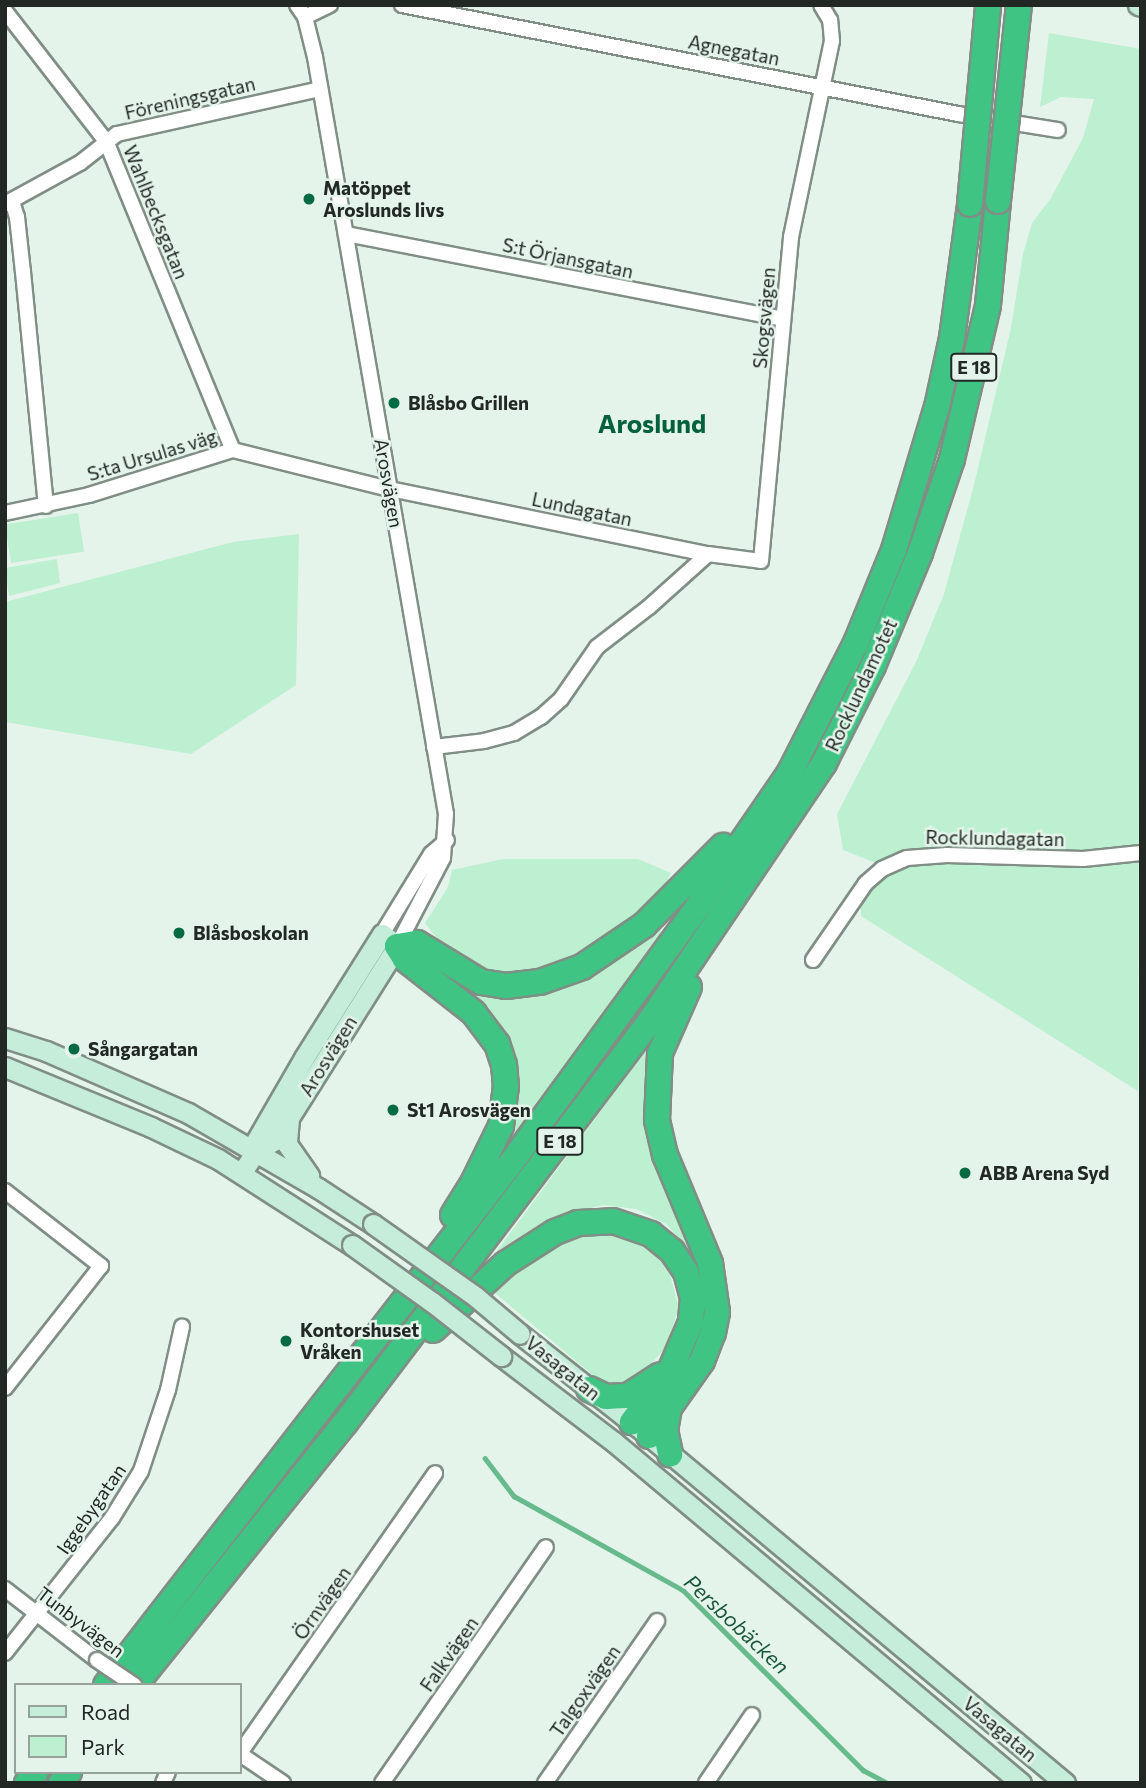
<!DOCTYPE html>
<html>
<head>
<meta charset="utf-8">
<style>
	body { margin:0 }
	#map { position:relative; width:1146px; height:1788px; overflow:hidden; background:#e5f4ea; font-family:Commissioner,sans-serif }
	div>[style] { position:absolute }
	.green>* { inset:0; background:#bdefd1; transform-origin:0 0 }
	.stream>* { height:4.5px; margin:-2.25px; padding:0 2.25px; transform-origin:2.25px; border-radius:2.25px; background:#66ba8c }
	.roads { filter:drop-shadow(2px 0 #808e85) drop-shadow(-2px 0 #808e85) drop-shadow(0 2px #808e85) drop-shadow(0 -2px #808e85) }
	.street>* { height:14px; margin:-7px; padding:0 7px; transform-origin:7px; border-radius:7px; background:#fff }
	.secondary>* { height:19px; margin:-9.5px; padding:0 9.5px; transform-origin:9.5px; border-radius:9.5px; background:#c6edda }
	.highway>* { height:24px; margin:-12px; padding:0 12px; transform-origin:12px; border-radius:12px; background:#40c484 }
	.bridges { filter:drop-shadow(2px 0 #808e85) drop-shadow(-2px 0 #808e85) drop-shadow(0 2px #808e85) drop-shadow(0 -2px #808e85) }
	.street-bridge>* { height:14px; margin:-7px; padding:0 7px; transform-origin:7px; border-radius:7px; background:#fff }
	.secondary-bridge>* { height:19px; margin:-9.5px; padding:0 9.5px; transform-origin:9.5px; border-radius:9.5px; background:#c6edda }
	.highway-bridge>* { height:24px; margin:-12px; padding:0 12px; transform-origin:12px; border-radius:12px; background:#40c484 }
	.dots>* { width:19px; height:19px; translate:-50% -50%; box-sizing:border-box; border:4px solid #e5f4ea; border-radius:50% }
	span { translate:-50% -50%; white-space:nowrap; text-align:center; line-height:1.15; -webkit-text-stroke:5px #e5f4ea; paint-order:stroke }
	.shield-label span { padding:2px 5px; background:#e5f4ea; border:2px solid; border-radius:5px; -webkit-text-stroke-width:0 }
	.shield-label { font-size:18px; color:#222824; font-weight:700 }
	.street-label { font-size:19px; color:#222824 }
	.poi-label { font-size:19px; color:#222824; font-weight:700 }
	.left { translate:0 -50%; text-align:left }
	.water-label { font-size:21px; color:#185839; font-style:italic }
	.district-label { font-size:26px; color:#04613b; font-weight:700 }
	.frame { position:absolute; inset:0; border:7px solid #222824; pointer-events:none }
	.legend { position:absolute; left:14px; top:1683px; width:228px; height:91px; box-sizing:border-box; background:#e5f4ea; border:2px solid #97a29b; margin:0; padding:9px 12px; list-style:none; font-size:21px; color:#222824 }
	.legend li { display:flex; align-items:center; gap:14px; height:35px }
	.legend b { width:35px; border:2px solid #97a29b }
</style>
</head>
<body>
<div id="map">
	<div class="green">
		<i style="clip-path:polygon(1049px 33px,1141px 49px,1138px 1091px,861px 916px,861px 891px,886px 867px,843px 850px,837px 814px,916px 662px,944px 594px,974px 485px,1011px 328px,1023px 254px,1032px 223px,1051px 198px,1083px 138px,1094px 99px,1061px 97px,1040px 107px)"></i>
		<i style="left:78px;top:513px;width:39px;height:74px;rotate:81deg"></i>
		<i style="clip-path:polygon(299px 534px,296px 685px,191px 754px,5px 722px,5px 602px,233px 542px)"></i>
		<i style="clip-path:polygon(57px 559px,60px 583px,9px 596px,5px 568px)"></i>
		<i style="clip-path:polygon(503px 859px,638px 859px,671px 873px,654px 905px,597px 949px,522px 977px,478px 971px,446px 950px,425px 923px,448px 887px,452px 870px)"></i>
		<i style="clip-path:polygon(659px 927px,661px 933px,496px 1164px,517px 1114px,520px 1080px,512px 1042px,452px 977px,482px 993px,525px 997px,584px 977px)"></i>
		<i style="clip-path:polygon(657px 1035px,646px 1085px,651px 1134px,701px 1274px,688px 1248px,666px 1224px,636px 1209px,603px 1205px,565px 1215px,534px 1231px,491px 1266px,488px 1263px)"></i>
		<i style="clip-path:polygon(594px 1233px,635px 1237px,667px 1264px,679px 1308px,665px 1348px,634px 1383px,601px 1382px,495px 1293px,516px 1273px,561px 1243px)"></i>
	</div>
	<div class="stream">
		<i style="left:485px;top:1458px;width:48px;rotate:52.7deg"></i>
		<i style="left:514px;top:1496px;width:193px;rotate:29.1deg"></i>
		<i style="left:683px;top:1590px;width:255px;rotate:45deg"></i>
		<i style="left:863px;top:1770px;width:27px;rotate:28deg"></i>
	</div>
	<div class="roads">
		<div class="street">
			<i style="left:297px;top:5px;width:14px;rotate:56deg"></i>
			<i style="left:305px;top:17px;width:41px;rotate:76deg"></i>
			<i style="left:315px;top:57px;width:768px;rotate:80.18deg"></i>
			<i style="left:446px;top:814px;width:44px;rotate:93.9deg"></i>
			<i style="left:443px;top:858px;width:99px;rotate:117.6deg"></i>
			<i style="left:402px;top:5px;width:567px;rotate:11.09deg"></i>
			<i style="left:958px;top:114px;width:101px;rotate:9.1deg"></i>
			<i style="left:5px;top:11px;width:165px;rotate:52.2deg"></i>
			<i style="left:106px;top:141px;width:334px;rotate:67.7deg"></i>
			<i style="left:305px;top:17px;width:28px;rotate:-26deg"></i>
			<i style="left:12px;top:201px;width:17px;rotate:73deg"></i>
			<i style="left:17px;top:217px;width:55px;rotate:83.8deg"></i>
			<i style="left:23px;top:272px;width:235px;rotate:84.4deg"></i>
			<i style="left:5px;top:204px;width:85px;rotate:-28.7deg"></i>
			<i style="left:80px;top:163px;width:47px;rotate:-38.1deg"></i>
			<i style="left:117px;top:134px;width:208px;rotate:-12.5deg"></i>
			<i style="left:346px;top:234px;width:445px;rotate:11deg"></i>
			<i style="left:5px;top:513px;width:86px;rotate:-12.1deg"></i>
			<i style="left:89px;top:495px;width:151px;rotate:-17.4deg"></i>
			<i style="left:233px;top:450px;width:162px;rotate:14deg"></i>
			<i style="left:390px;top:489px;width:325px;rotate:11.6deg"></i>
			<i style="left:708px;top:554px;width:53px;rotate:7.5deg"></i>
			<i style="left:761px;top:561px;width:325px;rotate:-84.7deg"></i>
			<i style="left:791px;top:237px;width:200px;rotate:-78.2deg"></i>
			<i style="left:832px;top:41px;width:21px;rotate:-95deg"></i>
			<i style="left:830px;top:20px;width:17px;rotate:-121deg"></i>
			<i style="left:434px;top:747px;width:50px;rotate:-6.8deg"></i>
			<i style="left:484px;top:741px;width:31px;rotate:-15deg"></i>
			<i style="left:514px;top:733px;width:31px;rotate:-31deg"></i>
			<i style="left:541px;top:717px;width:27px;rotate:-42deg"></i>
			<i style="left:561px;top:699px;width:63px;rotate:-55.3deg"></i>
			<i style="left:597px;top:647px;width:66px;rotate:-37.6deg"></i>
			<i style="left:649px;top:607px;width:79px;rotate:-41.9deg"></i>
			<i style="left:382px;top:934px;width:94px;rotate:-58.5deg"></i>
			<i style="left:431px;top:854px;width:21px;rotate:-41deg"></i>
			<i style="left:813px;top:960px;width:93px;rotate:-55.5deg"></i>
			<i style="left:866px;top:883px;width:21px;rotate:-41deg"></i>
			<i style="left:882px;top:869px;width:27px;rotate:-24deg"></i>
			<i style="left:907px;top:858px;width:40px;rotate:-4.3deg"></i>
			<i style="left:947px;top:855px;width:136px;rotate:1.7deg"></i>
			<i style="left:1083px;top:859px;width:58px;rotate:-5.9deg"></i>
			<i style="left:5px;top:1191px;width:122px;rotate:38deg"></i>
			<i style="left:101px;top:1266px;width:155px;rotate:128.2deg"></i>
			<i style="left:5px;top:1589px;width:116px;rotate:37.7deg"></i>
			<i style="left:5px;top:1653px;width:172px;rotate:-51.6deg"></i>
			<i style="left:112px;top:1518px;width:55px;rotate:-58.3deg"></i>
			<i style="left:141px;top:1471px;width:85px;rotate:-71.6deg"></i>
			<i style="left:168px;top:1390px;width:65px;rotate:-77.5deg"></i>
			<i style="left:240px;top:1753px;width:341px;rotate:-55.1deg"></i>
			<i style="left:240px;top:1754px;width:52px;rotate:34deg"></i>
			<i style="left:163px;top:1783px;width:12px;rotate:-66deg"></i>
			<i style="left:382px;top:1783px;width:287px;rotate:-55.2deg"></i>
			<i style="left:545px;top:1783px;width:197px;rotate:-55.3deg"></i>
			<i style="left:706px;top:1783px;width:82px;rotate:-55.9deg"></i>
		</div>
		<div class="secondary">
			<i style="left:1138px;top:5px;width:3px;rotate:18deg"></i>
			<i style="left:5px;top:1038px;width:43px;rotate:17.6deg"></i>
			<i style="left:46px;top:1051px;width:155px;rotate:23.6deg"></i>
			<i style="left:188px;top:1113px;width:150px;rotate:30deg"></i>
			<i style="left:318px;top:1188px;width:66px;rotate:33.2deg"></i>
			<i style="left:5px;top:1067px;width:158px;rotate:22.3deg"></i>
			<i style="left:151px;top:1127px;width:74px;rotate:25.5deg"></i>
			<i style="left:218px;top:1159px;width:159px;rotate:32.7deg"></i>
			<i style="left:289px;top:1119px;width:25px;rotate:95deg"></i>
			<i style="left:287px;top:1144px;width:39px;rotate:55deg"></i>
			<i style="left:242px;top:1172px;width:25px;rotate:-56deg"></i>
			<i style="left:256px;top:1151px;width:22px;rotate:-30deg"></i>
			<i style="left:275px;top:1140px;width:229px;rotate:-57.8deg"></i>
			<i style="left:397px;top:946px;width:19px;rotate:-141deg"></i>
			<i style="left:382px;top:934px;width:146px;rotate:122.2deg"></i>
			<i style="left:304px;top:1058px;width:98px;rotate:120deg"></i>
			<i style="left:255px;top:1143px;width:8px;rotate:83deg"></i>
			<i style="left:520px;top:1334px;width:164px;rotate:38.3deg"></i>
			<i style="left:649px;top:1436px;width:542px;rotate:39.83deg"></i>
			<i style="left:501px;top:1356px;width:142px;rotate:37.3deg"></i>
			<i style="left:614px;top:1442px;width:531px;rotate:39.96deg"></i>
		</div>
		<div class="highway">
			<i style="left:453px;top:1215px;width:40px;rotate:-58deg"></i>
			<i style="left:474px;top:1181px;width:61px;rotate:-63.9deg"></i>
			<i style="left:501px;top:1126px;width:39px;rotate:-83deg"></i>
			<i style="left:506px;top:1087px;width:22px;rotate:-95deg"></i>
			<i style="left:504px;top:1065px;width:22px;rotate:-108deg"></i>
			<i style="left:497px;top:1044px;width:39px;rotate:-127deg"></i>
			<i style="left:474px;top:1013px;width:88px;rotate:-142deg"></i>
			<i style="left:405px;top:959px;width:15px;rotate:-122deg"></i>
			<i style="left:397px;top:946px;width:20px;rotate:-9deg"></i>
			<i style="left:417px;top:943px;width:75px;rotate:31.4deg"></i>
			<i style="left:481px;top:982px;width:25px;rotate:9deg"></i>
			<i style="left:506px;top:986px;width:34px;rotate:-7deg"></i>
			<i style="left:540px;top:982px;width:45px;rotate:-19.7deg"></i>
			<i style="left:582px;top:967px;width:75px;rotate:-34.1deg"></i>
			<i style="left:644px;top:925px;width:112px;rotate:-45deg"></i>
			<i style="left:433px;top:1330px;width:98px;rotate:-42.5deg"></i>
			<i style="left:505px;top:1264px;width:59px;rotate:-32.6deg"></i>
			<i style="left:555px;top:1232px;width:25px;rotate:-21deg"></i>
			<i style="left:578px;top:1223px;width:35px;rotate:-3deg"></i>
			<i style="left:613px;top:1221px;width:40px;rotate:18.9deg"></i>
			<i style="left:651px;top:1234px;width:27px;rotate:39deg"></i>
			<i style="left:672px;top:1251px;width:25px;rotate:56deg"></i>
			<i style="left:686px;top:1272px;width:27px;rotate:75deg"></i>
			<i style="left:693px;top:1298px;width:24px;rotate:95deg"></i>
			<i style="left:691px;top:1322px;width:53px;rotate:113.2deg"></i>
			<i style="left:670px;top:1371px;width:64px;rotate:126.7deg"></i>
			<i style="left:589px;top:1389px;width:19px;rotate:25deg"></i>
			<i style="left:606px;top:1397px;width:22px;rotate:-3deg"></i>
			<i style="left:628px;top:1396px;width:38px;rotate:-33deg"></i>
			<i style="left:669px;top:1408px;width:22px;rotate:100deg"></i>
			<i style="left:665px;top:1430px;width:25px;rotate:78deg"></i>
			<i style="left:649px;top:1436px;width:92px;rotate:-54.8deg"></i>
			<i style="left:702px;top:1361px;width:30px;rotate:-69deg"></i>
			<i style="left:713px;top:1333px;width:21px;rotate:-79deg"></i>
			<i style="left:717px;top:1312px;width:49px;rotate:-98.1deg"></i>
			<i style="left:710px;top:1263px;width:117px;rotate:-112.6deg"></i>
			<i style="left:665px;top:1155px;width:36px;rotate:-103deg"></i>
			<i style="left:657px;top:1120px;width:67px;rotate:-87.4deg"></i>
			<i style="left:660px;top:1053px;width:72px;rotate:-66.3deg"></i>
			<i style="left:106px;top:1685px;width:656px;rotate:-52.19deg"></i>
			<i style="left:508px;top:1167px;width:328px;rotate:-53.9deg"></i>
			<i style="left:701px;top:902px;width:155px;rotate:-55.5deg"></i>
			<i style="left:789px;top:774px;width:147px;rotate:-62.9deg"></i>
			<i style="left:856px;top:643px;width:100px;rotate:-67.8deg"></i>
			<i style="left:894px;top:550px;width:149px;rotate:-73.3deg"></i>
			<i style="left:937px;top:407px;width:71px;rotate:-77.7deg"></i>
			<i style="left:952px;top:338px;width:135px;rotate:-82.3deg"></i>
			<i style="left:135px;top:1685px;width:336px;rotate:-51.3deg"></i>
			<i style="left:345px;top:1423px;width:505px;rotate:-52.81deg"></i>
			<i style="left:650px;top:1021px;width:311px;rotate:-56deg"></i>
			<i style="left:824px;top:763px;width:109px;rotate:-63.2deg"></i>
			<i style="left:873px;top:666px;width:122px;rotate:-67.4deg"></i>
			<i style="left:920px;top:553px;width:99px;rotate:-71.2deg"></i>
			<i style="left:952px;top:459px;width:158px;rotate:-76.8deg"></i>
			<i style="left:988px;top:305px;width:104px;rotate:-84.5deg"></i>
			<i style="left:27px;top:1783px;width:14px;rotate:-51deg"></i>
			<i style="left:61px;top:1783px;width:14px;rotate:-54deg"></i>
		</div>
	</div>
	<div class="bridges">
		<div class="street-bridge">
			<i style="left:97px;top:1660px;width:45px;rotate:34deg"></i>
		</div>
		<div class="secondary-bridge">
			<i style="left:373px;top:1224px;width:126px;rotate:35.3deg"></i>
			<i style="left:476px;top:1297px;width:57px;rotate:40.1deg"></i>
			<i style="left:352px;top:1245px;width:98px;rotate:35.5deg"></i>
			<i style="left:432px;top:1302px;width:88px;rotate:38deg"></i>
		</div>
		<div class="highway-bridge">
			<i style="left:998px;top:201px;width:197px;rotate:-83.9deg"></i>
			<i style="left:970px;top:204px;width:200px;rotate:-84.8deg"></i>
		</div>
	</div>
	<div class="dots">
		<i style="left:309px;top:199px;background:#006a40"></i>
		<i style="left:394px;top:403px;background:#006a40"></i>
		<i style="left:179px;top:933px;background:#006a40"></i>
		<i style="left:74px;top:1049px;background:#006a40"></i>
		<i style="left:393px;top:1110px;background:#006a40"></i>
		<i style="left:965px;top:1173px;background:#006a40"></i>
		<i style="left:286px;top:1341px;background:#006a40"></i>
	</div>
	<div class="shield-label">
		<span style="left:974px;top:367px">E 18</span>
		<span style="left:560px;top:1141px">E 18</span>
	</div>
	<div class="street-label">
		<span style="left:734px;top:50px;rotate:11deg">Agnegatan</span>
		<span style="left:190px;top:98px;rotate:-13deg">Föreningsgatan</span>
		<span style="left:156px;top:212px;rotate:68deg">Wahlbecksgatan</span>
		<span style="left:568px;top:258px;rotate:12deg">S:t Örjansgatan</span>
		<span style="left:764px;top:318px;rotate:-85deg">Skogsvägen</span>
		<span style="left:152px;top:455px;rotate:-17deg">S:ta Ursulas väg</span>
		<span style="left:389px;top:483px;rotate:80deg">Arosvägen</span>
		<span style="left:582px;top:509px;rotate:12deg">Lundagatan</span>
		<span style="left:861px;top:685px;rotate:-65deg">Rocklundamotet</span>
		<span style="left:995px;top:838px;rotate:1deg">Rocklundagatan</span>
		<span style="left:328px;top:1056px;rotate:-58deg">Arosvägen</span>
		<span style="left:563px;top:1368px;rotate:39deg">Vasagatan</span>
		<span style="left:91px;top:1509px;rotate:-55deg">Iggebygatan</span>
		<span style="left:322px;top:1603px;rotate:-55deg">Örnvägen</span>
		<span style="left:81px;top:1622px;rotate:37deg">Tunbyvägen</span>
		<span style="left:449px;top:1654px;rotate:-55deg">Falkvägen</span>
		<span style="left:585px;top:1691px;rotate:-55deg">Talgoxvägen</span>
		<span style="left:1000px;top:1729px;rotate:40deg">Vasagatan</span>
	</div>
	<div class="poi-label">
		<span class="left" style="left:323px;top:199px">Matöppet<br>Aroslunds livs</span>
		<span class="left" style="left:408px;top:403px">Blåsbo Grillen</span>
		<span class="left" style="left:193px;top:933px">Blåsboskolan</span>
		<span class="left" style="left:88px;top:1049px">Sångargatan</span>
		<span class="left" style="left:407px;top:1110px">St1 Arosvägen</span>
		<span class="left" style="left:979px;top:1173px">ABB Arena Syd</span>
		<span class="left" style="left:300px;top:1341px">Kontorshuset<br>Vråken</span>
	</div>
	<div class="water-label">
		<span style="left:737px;top:1624px;rotate:43deg">Persbobäcken</span>
	</div>
	<div class="district-label">
		<span style="left:652px;top:423px">Aroslund</span>
	</div>
	<div class="frame"></div>
	<ul class="legend">
	<li><b style="height:9px;background:#c6edda"></b>Road</li>
	<li><b style="height:19px;background:#bdefd1"></b>Park</li>
	</ul>
</div>
</body>
</html>
